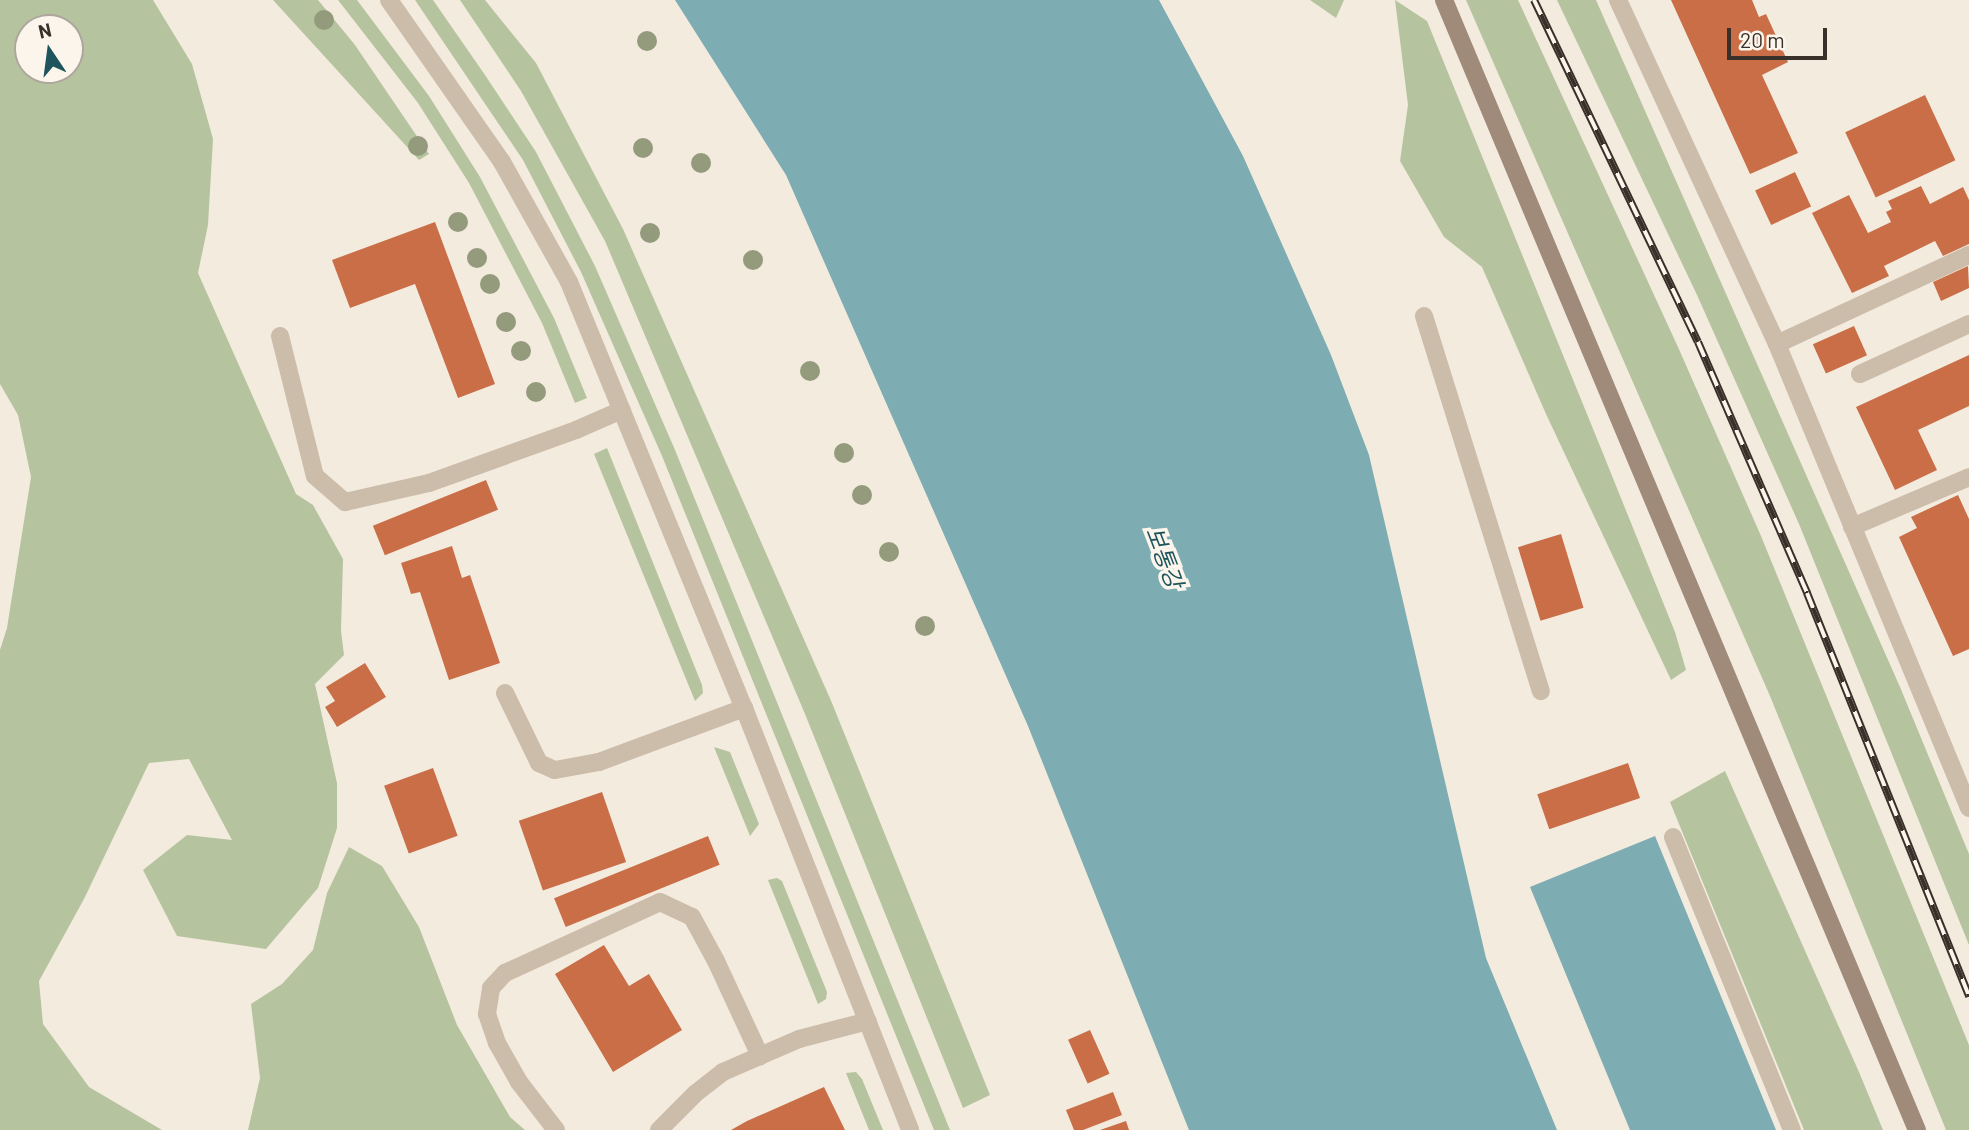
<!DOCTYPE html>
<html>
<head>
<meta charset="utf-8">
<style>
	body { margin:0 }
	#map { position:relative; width:1969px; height:1130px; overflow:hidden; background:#f4ebdf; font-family:Barlow,"Noto Sans KR",sans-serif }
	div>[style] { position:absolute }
	.green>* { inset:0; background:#b5c49e }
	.water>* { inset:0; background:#7dacb2 }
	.building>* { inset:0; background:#c96e47; transform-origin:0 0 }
	.service>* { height:18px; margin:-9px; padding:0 9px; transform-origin:9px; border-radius:9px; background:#ccbcaa }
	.tertiary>* { height:18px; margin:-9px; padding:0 9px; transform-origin:9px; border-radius:9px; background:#ccbcaa }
	.secondary>* { height:18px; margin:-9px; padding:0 9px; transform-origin:9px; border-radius:9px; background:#a08b7b }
	.rail>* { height:8px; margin-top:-4px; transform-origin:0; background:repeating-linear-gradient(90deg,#fbf5ec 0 16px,#3a302a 0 32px); box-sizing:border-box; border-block:2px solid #3a302a }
	.trees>* { width:20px; height:20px; margin:-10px; border-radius:50%; background:#949b7d }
	span { translate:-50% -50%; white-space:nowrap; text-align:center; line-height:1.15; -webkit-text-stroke:7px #fbf5ec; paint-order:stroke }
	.water-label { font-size:23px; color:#1e555d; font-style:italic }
	.north { position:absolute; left:14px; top:14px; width:70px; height:70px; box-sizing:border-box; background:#fbf5ec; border:2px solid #aea69e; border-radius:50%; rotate:347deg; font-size:19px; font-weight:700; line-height:28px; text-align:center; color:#3a302a }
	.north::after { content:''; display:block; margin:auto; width:24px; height:32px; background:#1e555d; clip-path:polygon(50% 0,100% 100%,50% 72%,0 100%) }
	.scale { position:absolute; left:1727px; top:28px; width:100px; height:32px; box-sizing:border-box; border:4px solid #3a302a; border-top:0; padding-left:9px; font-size:21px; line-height:24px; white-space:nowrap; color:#3a302a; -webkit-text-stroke:5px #fbf5ec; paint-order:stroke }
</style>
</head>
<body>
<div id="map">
	<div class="green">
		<i style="clip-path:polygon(evenodd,0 0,153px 0,192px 64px,213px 139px,208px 225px,198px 273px,296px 494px,313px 505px,343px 559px,341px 631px,344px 655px,315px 684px,337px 783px,337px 828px,318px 888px,266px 949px,177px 936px,143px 870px,187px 835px,232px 840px,189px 759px,149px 763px,84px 899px,39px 981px,43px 1024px,89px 1087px,162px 1130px,0 1130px,0 650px,7px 628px,31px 477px,18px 415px,0 384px,0 0,28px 28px,70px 28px,70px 70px,28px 70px,28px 28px)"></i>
		<i style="clip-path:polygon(273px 0,318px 0,355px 45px,429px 154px,419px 160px)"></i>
		<i style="clip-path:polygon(338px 0,357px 0,429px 96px,480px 177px,554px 318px,587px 398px,575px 403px,542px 323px,469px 183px,418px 103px)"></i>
		<i style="clip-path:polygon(415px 0,433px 0,485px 75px,536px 152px,595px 266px,675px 450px,950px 1130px,934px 1130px,662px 456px,581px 272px,523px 160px)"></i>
		<i style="clip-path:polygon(460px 0,485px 0,536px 63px,623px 229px,832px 703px,990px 1095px,963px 1108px,805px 714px,605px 241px,521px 91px)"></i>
		<i style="clip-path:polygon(1310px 0,1344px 0,1336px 18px)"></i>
		<i style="clip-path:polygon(1395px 0,1427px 21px,1600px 446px,1675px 632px,1686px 670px,1671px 680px,1546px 414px,1482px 267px,1444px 237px,1400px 161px,1408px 105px)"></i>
		<i style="clip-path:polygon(1466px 0,1518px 0,1678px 347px,1761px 536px,1969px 1045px,1969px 1130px,1946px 1130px,1770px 696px)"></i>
		<i style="clip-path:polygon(1557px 0,1596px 0,1900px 687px,1969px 854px,1969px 945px,1799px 524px,1697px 295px)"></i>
		<i style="clip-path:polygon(607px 448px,702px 685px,703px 693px,695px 701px,594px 454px)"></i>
		<i style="clip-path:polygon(714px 747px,730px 752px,759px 824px,750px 836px)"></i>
		<i style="clip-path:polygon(1725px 771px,1859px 1072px,1883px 1130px,1804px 1130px,1670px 802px)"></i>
		<i style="clip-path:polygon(349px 847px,382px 866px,419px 927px,457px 1025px,510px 1117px,525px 1130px,248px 1130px,260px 1078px,251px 1004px,282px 984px,313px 950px,327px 893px)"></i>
		<i style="clip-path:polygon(777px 878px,782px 881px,827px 992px,826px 999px,818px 1004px,768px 880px)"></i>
		<i style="clip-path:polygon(856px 1072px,862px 1079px,883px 1130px,869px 1130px,846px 1073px)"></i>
	</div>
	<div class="water">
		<i style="clip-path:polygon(675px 0,1159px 0,1243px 156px,1331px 355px,1369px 455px,1486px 958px,1557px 1130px,1189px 1130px,1028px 726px,786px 175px)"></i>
		<i style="clip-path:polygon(1655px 836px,1776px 1130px,1630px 1130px,1530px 887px)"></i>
	</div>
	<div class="building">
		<i style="clip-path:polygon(1671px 0,1752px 0,1759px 17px,1766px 14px,1788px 62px,1762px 75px,1798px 153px,1750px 174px)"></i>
		<i style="left:1925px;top:95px;width:72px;height:88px;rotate:65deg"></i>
		<i style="left:1795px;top:172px;width:38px;height:44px;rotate:65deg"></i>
		<i style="clip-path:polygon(1921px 186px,1930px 204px,1963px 187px,1969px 200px,1969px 244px,1943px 256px,1935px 241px,1884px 266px,1889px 276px,1852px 293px,1812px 213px,1849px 195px,1868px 233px,1891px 222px,1886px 212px,1892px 209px,1888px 201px)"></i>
		<i style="clip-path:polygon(435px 222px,495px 384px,458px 398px,415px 284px,350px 308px,332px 260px)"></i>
		<i style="clip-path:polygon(1968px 266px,1969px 288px,1941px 301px,1933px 282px)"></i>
		<i style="left:1854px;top:326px;width:32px;height:45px;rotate:66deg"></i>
		<i style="clip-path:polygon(1969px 355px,1969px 406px,1918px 430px,1937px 470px,1895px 490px,1856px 407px)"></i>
		<i style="left:486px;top:480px;width:32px;height:122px;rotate:68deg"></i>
		<i style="clip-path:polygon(1958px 495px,1969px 519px,1969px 649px,1953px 656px,1899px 537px,1917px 528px,1911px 517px)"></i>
		<i style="left:1561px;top:534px;width:77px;height:45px;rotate:73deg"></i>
		<i style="clip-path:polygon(452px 546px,462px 578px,470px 575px,500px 663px,449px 680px,420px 592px,411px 594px,401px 563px)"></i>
		<i style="clip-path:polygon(365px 663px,386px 697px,337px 727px,325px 707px,335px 701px,326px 687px)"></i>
		<i style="left:1628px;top:763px;width:37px;height:96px;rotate:71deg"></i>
		<i style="left:433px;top:768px;width:72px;height:52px;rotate:70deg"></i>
		<i style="left:602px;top:792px;width:74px;height:88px;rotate:71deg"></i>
		<i style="left:708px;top:836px;width:31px;height:166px;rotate:68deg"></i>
		<i style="clip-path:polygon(604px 945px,629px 986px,649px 974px,682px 1030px,613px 1072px,555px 974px)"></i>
		<i style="left:1090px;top:1030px;width:48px;height:24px;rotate:66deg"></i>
		<i style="clip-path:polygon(824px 1087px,845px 1130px,731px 1130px,747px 1121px)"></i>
		<i style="clip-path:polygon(1113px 1092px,1122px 1115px,1083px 1130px,1074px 1130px,1066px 1110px)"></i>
		<i style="clip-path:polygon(1126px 1121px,1129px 1130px,1100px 1130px)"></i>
	</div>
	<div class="service">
		<i style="left:1618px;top:0;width:379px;rotate:65.2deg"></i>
		<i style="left:1777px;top:344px;width:502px;rotate:67.52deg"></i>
		<i style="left:1424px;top:316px;width:393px;rotate:72.7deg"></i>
		<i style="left:280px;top:336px;width:144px;rotate:76deg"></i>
		<i style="left:315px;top:476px;width:40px;rotate:41deg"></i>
		<i style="left:345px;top:502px;width:86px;rotate:-12.7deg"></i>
		<i style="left:429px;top:483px;width:156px;rotate:-19.8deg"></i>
		<i style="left:576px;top:430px;width:50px;rotate:-23.5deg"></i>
		<i style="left:1777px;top:344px;width:212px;rotate:-24.9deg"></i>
		<i style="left:1860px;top:374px;width:120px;rotate:-24.6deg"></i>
		<i style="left:1852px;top:527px;width:127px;rotate:-23.1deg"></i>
		<i style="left:505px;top:693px;width:78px;rotate:64.1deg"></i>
		<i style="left:539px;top:763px;width:17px;rotate:24deg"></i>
		<i style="left:555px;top:770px;width:45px;rotate:-10.3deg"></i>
		<i style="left:599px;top:762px;width:155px;rotate:-20.4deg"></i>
		<i style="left:1673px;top:837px;width:316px;rotate:67.9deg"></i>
		<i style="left:556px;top:1130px;width:61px;rotate:-127.6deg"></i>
		<i style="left:519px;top:1082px;width:45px;rotate:-119.4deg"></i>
		<i style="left:497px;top:1043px;width:31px;rotate:-109deg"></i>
		<i style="left:487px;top:1014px;width:26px;rotate:-81deg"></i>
		<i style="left:491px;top:988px;width:21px;rotate:-47deg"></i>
		<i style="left:505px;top:973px;width:170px;rotate:-24.6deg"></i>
		<i style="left:660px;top:902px;width:35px;rotate:25deg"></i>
		<i style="left:692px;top:917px;width:50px;rotate:61.4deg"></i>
		<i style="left:716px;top:961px;width:105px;rotate:65.1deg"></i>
		<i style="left:659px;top:1130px;width:52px;rotate:-45deg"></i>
		<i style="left:696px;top:1093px;width:34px;rotate:-38deg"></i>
		<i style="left:723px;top:1072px;width:83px;rotate:-23.5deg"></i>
		<i style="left:799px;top:1039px;width:71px;rotate:-14.6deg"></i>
	</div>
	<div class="tertiary">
		<i style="left:389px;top:0;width:198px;rotate:55.1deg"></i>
		<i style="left:502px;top:162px;width:137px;rotate:60.8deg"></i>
		<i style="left:569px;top:282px;width:461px;rotate:67.7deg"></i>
		<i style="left:744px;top:708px;width:453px;rotate:68.5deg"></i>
	</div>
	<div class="secondary">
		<i style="left:1444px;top:0;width:1225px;rotate:67.29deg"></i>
	</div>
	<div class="rail">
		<i style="left:1534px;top:0;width:379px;rotate:64.4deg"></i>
		<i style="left:1698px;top:342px;width:274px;rotate:66.5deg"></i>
		<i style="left:1807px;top:593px;width:435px;rotate:68.1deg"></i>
	</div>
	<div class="trees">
		<i style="left:324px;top:20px"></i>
		<i style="left:647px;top:41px"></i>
		<i style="left:418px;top:146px"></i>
		<i style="left:643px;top:148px"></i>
		<i style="left:701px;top:163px"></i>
		<i style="left:458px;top:222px"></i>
		<i style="left:650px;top:233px"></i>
		<i style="left:477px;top:258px"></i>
		<i style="left:753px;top:260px"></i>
		<i style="left:490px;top:284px"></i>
		<i style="left:506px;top:322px"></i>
		<i style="left:521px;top:351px"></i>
		<i style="left:810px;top:371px"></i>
		<i style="left:536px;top:392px"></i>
		<i style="left:844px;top:453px"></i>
		<i style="left:862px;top:495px"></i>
		<i style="left:889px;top:552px"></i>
		<i style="left:925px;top:626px"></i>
	</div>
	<div class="water-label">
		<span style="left:1165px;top:557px;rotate:69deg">보통강</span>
	</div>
	<div class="north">N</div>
	<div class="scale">20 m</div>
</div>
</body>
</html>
